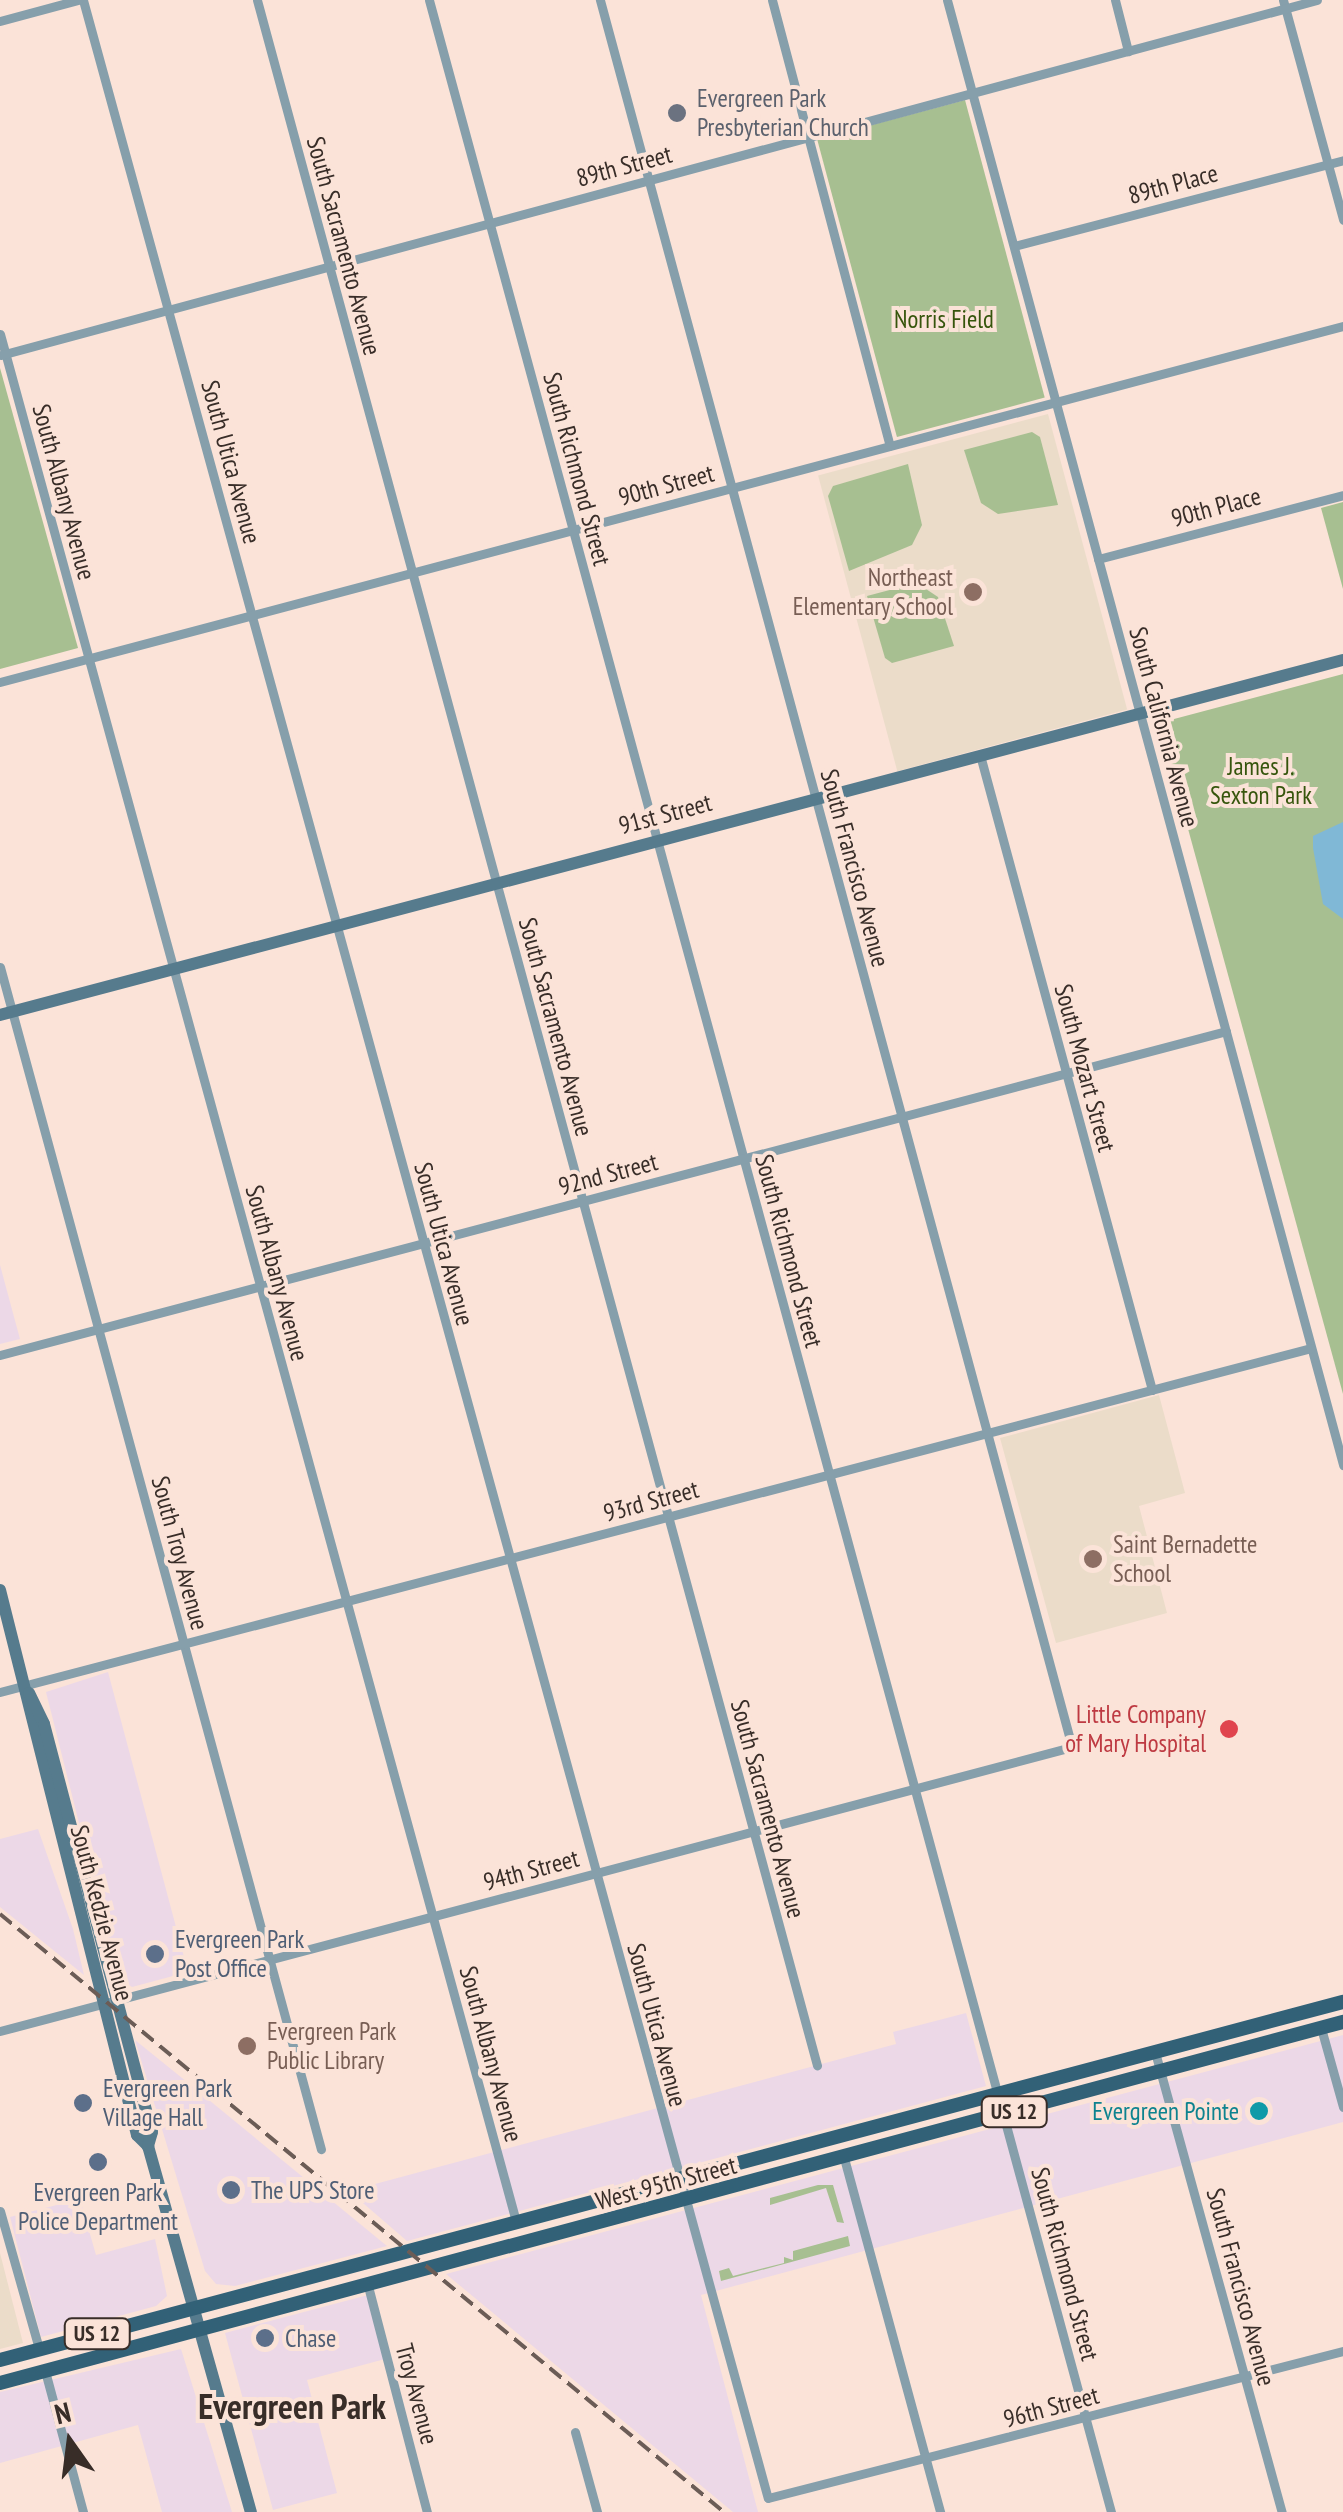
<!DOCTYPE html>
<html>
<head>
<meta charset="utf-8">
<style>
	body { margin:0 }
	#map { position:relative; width:1343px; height:2512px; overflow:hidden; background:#fbe3d8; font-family:"PT Sans Narrow",sans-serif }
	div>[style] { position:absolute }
	.commercial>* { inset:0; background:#ecd8e7 }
	.education>* { inset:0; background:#ebdcc9; transform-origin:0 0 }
	.green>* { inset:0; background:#a7bf91; transform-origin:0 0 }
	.water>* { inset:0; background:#80b8d6 }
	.street>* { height:9px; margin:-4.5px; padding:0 4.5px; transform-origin:4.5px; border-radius:4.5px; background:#869fab }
	.secondary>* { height:12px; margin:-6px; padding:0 6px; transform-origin:6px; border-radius:6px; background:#567b8d }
	.primary>* { height:14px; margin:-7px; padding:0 7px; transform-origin:7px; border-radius:7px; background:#326177 }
	.rail>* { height:4px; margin-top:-2px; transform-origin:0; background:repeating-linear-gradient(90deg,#6b5c56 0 15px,transparent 0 23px) }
	.dots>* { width:28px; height:28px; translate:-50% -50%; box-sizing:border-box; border:5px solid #fbe3d8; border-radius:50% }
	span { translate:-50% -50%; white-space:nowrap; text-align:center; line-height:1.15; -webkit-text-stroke:8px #fbe3d8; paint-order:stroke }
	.shield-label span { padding:2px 8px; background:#fbe3d8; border:2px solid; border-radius:8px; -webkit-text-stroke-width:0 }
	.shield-label { font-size:22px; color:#382d28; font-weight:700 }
	.worship-label { font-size:25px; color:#5b616d }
	.left { translate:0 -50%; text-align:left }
	.street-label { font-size:25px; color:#382d28 }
	.park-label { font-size:25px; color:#36550c }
	.education-label { font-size:25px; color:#785e54 }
	.right { translate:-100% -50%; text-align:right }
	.health-label { font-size:25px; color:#be3a42 }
	.service-label { font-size:25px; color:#4e5e75 }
	.culture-label { font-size:25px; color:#0d838f }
	.district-label { font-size:35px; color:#382d28; font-weight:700 }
	.north { position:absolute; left:20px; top:2392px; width:100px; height:100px; -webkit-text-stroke:8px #fbe3d8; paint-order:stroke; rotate:346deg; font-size:28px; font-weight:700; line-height:40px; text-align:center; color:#382d28 }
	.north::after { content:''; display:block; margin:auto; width:35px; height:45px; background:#382d28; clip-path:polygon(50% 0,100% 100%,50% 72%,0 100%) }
</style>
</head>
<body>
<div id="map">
	<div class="commercial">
		<i style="clip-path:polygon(0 1265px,20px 1339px,0 1344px)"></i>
		<i style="clip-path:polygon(108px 1672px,188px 1972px,132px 1987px,118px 1978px,46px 1692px)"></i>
		<i style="clip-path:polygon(38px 1829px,73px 1929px,84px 1975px,0 1907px,0 1839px)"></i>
		<i style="clip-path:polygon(966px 2013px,986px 2086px,407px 2241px,349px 2191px,896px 2044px,893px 2032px)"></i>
		<i style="clip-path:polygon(1343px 2035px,1343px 2122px,701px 2295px,758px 2512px,733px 2512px,446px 2274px)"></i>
		<i style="clip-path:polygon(135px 2040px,187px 2082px,387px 2246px,235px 2286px,216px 2284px,205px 2271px)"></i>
		<i style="clip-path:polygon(80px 2199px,96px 2255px,155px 2239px,167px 2296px,156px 2306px,41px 2337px,10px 2217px)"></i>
		<i style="clip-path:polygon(368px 2295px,385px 2359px,307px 2380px,337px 2493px,273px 2510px,225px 2333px)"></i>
		<i style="clip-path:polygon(181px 2349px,232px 2512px,162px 2512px,138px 2425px,0 2463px,0 2392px)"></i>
	</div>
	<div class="education">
		<i style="left:1048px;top:414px;width:306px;height:238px;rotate:75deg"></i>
		<i style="clip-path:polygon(1159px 1395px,1185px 1493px,1139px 1506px,1167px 1613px,1056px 1643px,1000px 1438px)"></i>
		<i style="clip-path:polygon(0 2253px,23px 2343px,0 2349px)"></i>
	</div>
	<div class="green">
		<i style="left:965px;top:100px;width:308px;height:153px;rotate:75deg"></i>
		<i style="clip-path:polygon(0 368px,78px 648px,0 669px)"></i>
		<i style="clip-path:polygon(1032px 432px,1040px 437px,1058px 505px,998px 514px,981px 503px,964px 450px)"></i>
		<i style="clip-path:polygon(908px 464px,922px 525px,912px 545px,849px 571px,828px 496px,833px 486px)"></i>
		<i style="clip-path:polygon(1343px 502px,1343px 589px,1321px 508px)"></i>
		<i style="clip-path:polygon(901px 587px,923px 587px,938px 597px,954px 646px,892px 663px,885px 658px,867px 596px)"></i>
		<i style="clip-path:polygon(1343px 674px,1343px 1394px,1159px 723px)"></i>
		<i style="clip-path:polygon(818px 2185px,833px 2185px,844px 2223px,837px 2222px,826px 2188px,770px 2205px,770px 2198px)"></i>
		<i style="clip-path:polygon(848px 2236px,850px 2246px,721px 2281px,719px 2271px,729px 2268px,733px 2276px,784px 2263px,784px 2257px,793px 2260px,793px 2251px)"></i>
	</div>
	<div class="water">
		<i style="clip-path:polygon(1343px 822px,1343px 919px,1323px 904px,1313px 848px,1313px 836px)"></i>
	</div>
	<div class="street">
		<i style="left:83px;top:0;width:2590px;rotate:74.67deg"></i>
		<i style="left:768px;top:2498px;width:593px;rotate:-14.34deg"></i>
		<i style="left:257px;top:0;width:2140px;rotate:74.83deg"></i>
		<i style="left:429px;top:0;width:2603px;rotate:74.81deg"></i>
		<i style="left:772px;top:0;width:461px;rotate:75.2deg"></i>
		<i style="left:947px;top:0;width:1518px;rotate:74.87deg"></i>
		<i style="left:1115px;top:0;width:53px;rotate:75.7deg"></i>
		<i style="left:1283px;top:0;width:228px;rotate:74.7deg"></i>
		<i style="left:0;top:21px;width:81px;rotate:-15.1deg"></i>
		<i style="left:1014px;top:246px;width:340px;rotate:-14.6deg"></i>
		<i style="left:0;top:334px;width:1957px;rotate:74.71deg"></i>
		<i style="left:1px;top:355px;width:1363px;rotate:-15.1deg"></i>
		<i style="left:1098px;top:559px;width:253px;rotate:-14.6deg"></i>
		<i style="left:0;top:682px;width:1389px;rotate:-14.85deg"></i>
		<i style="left:980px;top:755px;width:658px;rotate:74.84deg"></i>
		<i style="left:0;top:967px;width:1225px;rotate:74.81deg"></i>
		<i style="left:0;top:1355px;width:1268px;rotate:-14.8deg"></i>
		<i style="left:0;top:1692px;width:1355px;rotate:-14.7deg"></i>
		<i style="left:1321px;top:2028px;width:82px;rotate:74.4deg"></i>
		<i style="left:0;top:2031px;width:1109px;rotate:-14.84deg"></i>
		<i style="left:1072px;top:1747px;width:1810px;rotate:-105.12deg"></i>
		<i style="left:1155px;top:2052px;width:477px;rotate:74.6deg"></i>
		<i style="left:844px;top:2158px;width:367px;rotate:74.8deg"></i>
		<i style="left:0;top:2211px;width:143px;rotate:74.2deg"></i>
		<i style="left:368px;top:2286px;width:234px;rotate:75.4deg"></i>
		<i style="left:45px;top:2371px;width:146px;rotate:74.9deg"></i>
		<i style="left:575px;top:2432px;width:83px;rotate:74.6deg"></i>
	</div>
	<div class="secondary">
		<i style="left:0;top:1015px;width:1389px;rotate:-14.81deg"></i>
		<i style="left:0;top:1590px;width:562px;rotate:75.89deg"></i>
		<i style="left:137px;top:2135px;width:16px;rotate:45deg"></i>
		<i style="left:148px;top:2146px;width:380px;rotate:74.3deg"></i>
		<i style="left:29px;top:1693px;width:34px;rotate:64deg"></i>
		<i style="left:44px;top:1724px;width:422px;rotate:75.2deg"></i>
		<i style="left:152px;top:2132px;width:15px;rotate:106deg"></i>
	</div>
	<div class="primary">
		<i style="left:0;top:2360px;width:1390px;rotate:-14.93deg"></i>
		<i style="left:0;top:2383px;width:1391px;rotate:-15.05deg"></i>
	</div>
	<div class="rail">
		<i style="left:0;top:1914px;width:939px;rotate:39.56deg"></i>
	</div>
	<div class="dots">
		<i style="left:677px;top:113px;background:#6b7280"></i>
		<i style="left:973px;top:592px;background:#8d6e63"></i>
		<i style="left:1093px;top:1559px;background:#8d6e63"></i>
		<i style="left:1229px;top:1729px;background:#e0444e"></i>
		<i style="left:155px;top:1954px;background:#5c6f8a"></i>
		<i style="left:247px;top:2046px;background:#8d6e63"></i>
		<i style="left:83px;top:2103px;background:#5c6f8a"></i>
		<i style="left:1259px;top:2111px;background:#0f9aa8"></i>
		<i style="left:98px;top:2162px;background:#5c6f8a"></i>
		<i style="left:231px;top:2190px;background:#5c6f8a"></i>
		<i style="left:265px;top:2338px;background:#5c6f8a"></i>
	</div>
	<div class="shield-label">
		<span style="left:1014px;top:2112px">US 12</span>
		<span style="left:97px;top:2334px">US 12</span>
	</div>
	<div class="worship-label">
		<span class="left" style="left:697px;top:113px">Evergreen Park<br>Presbyterian Church</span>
	</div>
	<div class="street-label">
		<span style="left:624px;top:166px;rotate:-15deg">89th Street</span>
		<span style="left:1173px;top:184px;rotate:-15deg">89th Place</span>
		<span style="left:344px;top:246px;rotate:75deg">South Sacramento Avenue</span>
		<span style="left:231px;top:462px;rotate:75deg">South Utica Avenue</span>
		<span style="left:577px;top:469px;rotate:75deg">South Richmond Street</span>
		<span style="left:666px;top:485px;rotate:-15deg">90th Street</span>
		<span style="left:64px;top:492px;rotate:75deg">South Albany Avenue</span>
		<span style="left:1216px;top:507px;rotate:-15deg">90th Place</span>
		<span style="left:1164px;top:727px;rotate:75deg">South California Avenue</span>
		<span style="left:665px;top:814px;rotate:-15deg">91st Street</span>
		<span style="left:855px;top:868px;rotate:75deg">South Francisco Avenue</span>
		<span style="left:556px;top:1027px;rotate:75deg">South Sacramento Avenue</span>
		<span style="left:1085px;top:1068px;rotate:75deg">South Mozart Street</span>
		<span style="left:608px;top:1174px;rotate:-15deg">92nd Street</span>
		<span style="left:444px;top:1244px;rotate:75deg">South Utica Avenue</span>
		<span style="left:789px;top:1251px;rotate:75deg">South Richmond Street</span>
		<span style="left:277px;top:1273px;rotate:75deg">South Albany Avenue</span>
		<span style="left:651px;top:1501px;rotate:-15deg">93rd Street</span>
		<span style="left:180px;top:1553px;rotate:75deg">South Troy Avenue</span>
		<span style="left:768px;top:1809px;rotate:75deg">South Sacramento Avenue</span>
		<span style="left:531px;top:1870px;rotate:-15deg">94th Street</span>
		<span style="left:102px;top:1913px;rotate:75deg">South Kedzie Avenue</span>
		<span style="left:657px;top:2025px;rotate:75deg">South Utica Avenue</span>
		<span style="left:491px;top:2054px;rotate:75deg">South Albany Avenue</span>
		<span style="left:666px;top:2183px;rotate:-15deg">West 95th Street</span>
		<span style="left:1065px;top:2264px;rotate:75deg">South Richmond Street</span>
		<span style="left:1241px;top:2287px;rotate:75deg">South Francisco Avenue</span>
		<span style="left:417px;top:2394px;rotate:75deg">Troy Avenue</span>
		<span style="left:1051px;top:2407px;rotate:-15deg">96th Street</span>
	</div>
	<div class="park-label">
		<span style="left:944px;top:319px">Norris Field</span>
		<span style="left:1261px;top:781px">James J.<br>Sexton Park</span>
	</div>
	<div class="education-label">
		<span class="right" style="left:953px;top:592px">Northeast<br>Elementary School</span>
		<span class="left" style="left:1113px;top:1559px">Saint Bernadette<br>School</span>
		<span class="left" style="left:267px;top:2046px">Evergreen Park<br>Public Library</span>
	</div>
	<div class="health-label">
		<span class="right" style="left:1206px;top:1729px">Little Company<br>of Mary Hospital</span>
	</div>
	<div class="service-label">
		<span class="left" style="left:175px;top:1954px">Evergreen Park<br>Post Office</span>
		<span class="left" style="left:103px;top:2103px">Evergreen Park<br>Village Hall</span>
		<span class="left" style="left:251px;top:2190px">The UPS Store</span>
		<span style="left:98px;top:2207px">Evergreen Park<br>Police Department</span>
		<span class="left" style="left:285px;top:2338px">Chase</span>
	</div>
	<div class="culture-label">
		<span class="right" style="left:1239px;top:2111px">Evergreen Pointe</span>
	</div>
	<div class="district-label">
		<span style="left:292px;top:2406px">Evergreen Park</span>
	</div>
	<div class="north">N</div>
</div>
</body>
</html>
